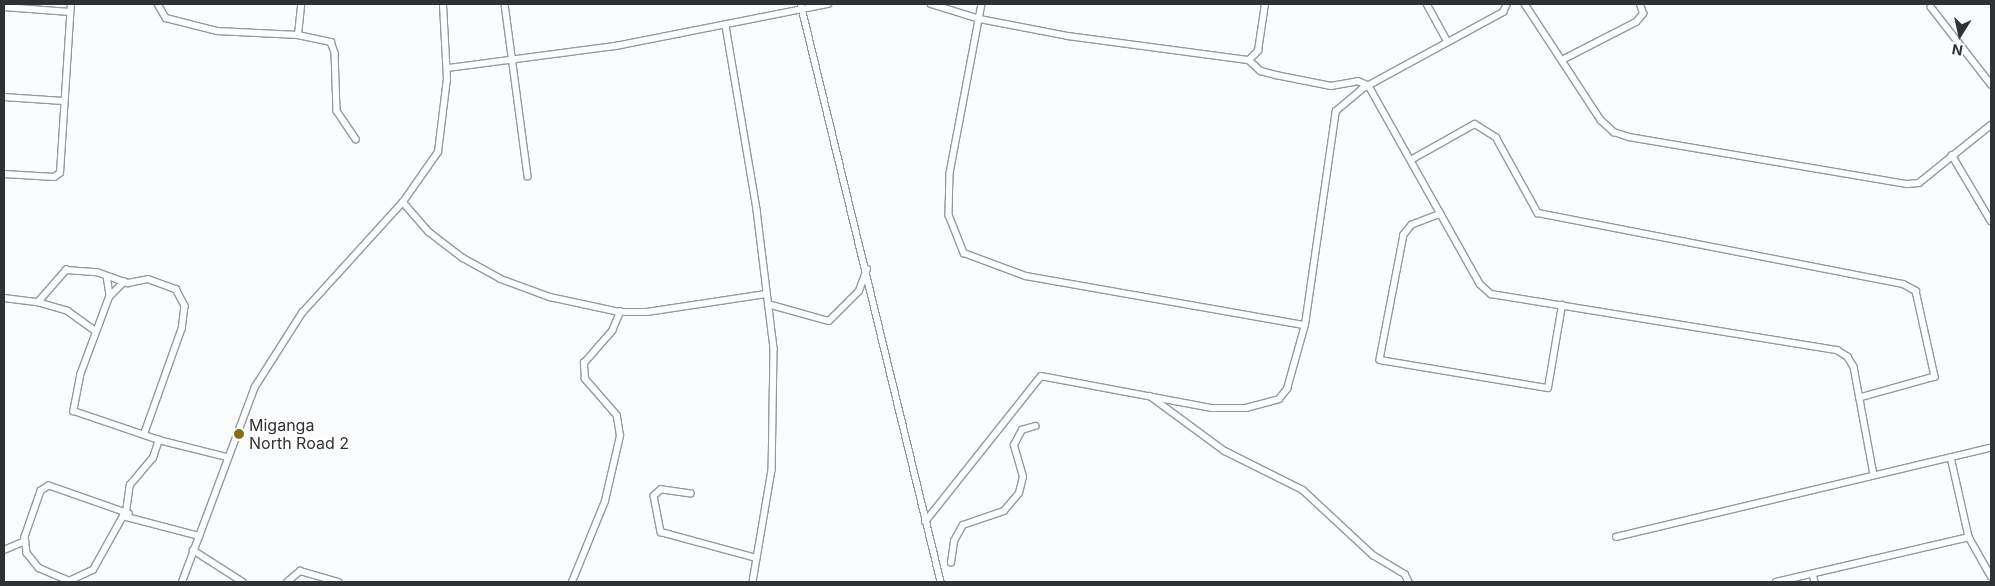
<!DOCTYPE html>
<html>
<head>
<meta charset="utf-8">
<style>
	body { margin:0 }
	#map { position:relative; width:1995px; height:586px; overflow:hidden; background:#fafcfd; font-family:Inter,sans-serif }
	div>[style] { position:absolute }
	.roads { filter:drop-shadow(1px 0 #939aa2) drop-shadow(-1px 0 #939aa2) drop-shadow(0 1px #939aa2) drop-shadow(0 -1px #939aa2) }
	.street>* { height:5.5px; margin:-2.75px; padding:0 2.75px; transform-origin:2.75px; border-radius:2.75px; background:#fff }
	.dots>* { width:14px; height:14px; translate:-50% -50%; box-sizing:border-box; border:2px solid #fff; border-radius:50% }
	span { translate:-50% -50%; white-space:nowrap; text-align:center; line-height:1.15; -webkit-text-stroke:4.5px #fff; paint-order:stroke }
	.poi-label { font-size:16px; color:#2f3235 }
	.left { translate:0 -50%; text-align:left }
	.frame { position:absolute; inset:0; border:5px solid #2f3235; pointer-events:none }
	.north { position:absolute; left:1935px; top:10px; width:50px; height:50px; -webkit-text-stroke:4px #fff; paint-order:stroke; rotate:190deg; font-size:14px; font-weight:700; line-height:20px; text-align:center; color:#2f3235 }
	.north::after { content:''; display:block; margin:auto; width:18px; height:22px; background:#2f3235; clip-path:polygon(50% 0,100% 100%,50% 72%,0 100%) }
</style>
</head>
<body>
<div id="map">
	<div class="roads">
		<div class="street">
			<i style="left:158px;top:4px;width:16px;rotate:60deg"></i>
			<i style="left:166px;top:18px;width:53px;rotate:14.3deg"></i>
			<i style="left:217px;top:31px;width:81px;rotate:2.8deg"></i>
			<i style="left:298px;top:35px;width:34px;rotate:12deg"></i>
			<i style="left:331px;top:42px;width:12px;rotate:70deg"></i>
			<i style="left:335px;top:53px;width:58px;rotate:88deg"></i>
			<i style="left:337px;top:111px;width:34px;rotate:56deg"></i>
			<i style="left:505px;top:4px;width:174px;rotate:82.4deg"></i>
			<i style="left:801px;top:4px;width:595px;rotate:76.38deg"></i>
			<i style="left:931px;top:4px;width:51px;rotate:17deg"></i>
			<i style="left:980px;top:19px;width:90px;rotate:10.9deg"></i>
			<i style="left:1068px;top:36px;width:183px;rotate:7.6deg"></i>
			<i style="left:1249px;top:60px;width:13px;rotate:-45deg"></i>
			<i style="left:1258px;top:51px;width:48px;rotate:-81.5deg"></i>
			<i style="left:982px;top:4px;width:172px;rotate:100.7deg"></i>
			<i style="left:950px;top:173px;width:42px;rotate:91.4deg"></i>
			<i style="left:949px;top:215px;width:41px;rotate:68.5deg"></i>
			<i style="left:964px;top:253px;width:66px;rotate:20.4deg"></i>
			<i style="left:1026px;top:276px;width:283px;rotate:10deg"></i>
			<i style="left:1427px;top:4px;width:43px;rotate:61.1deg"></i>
			<i style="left:1525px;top:4px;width:139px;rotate:56.8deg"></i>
			<i style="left:1601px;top:120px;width:18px;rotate:43deg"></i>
			<i style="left:1614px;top:132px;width:16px;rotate:18deg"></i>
			<i style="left:1629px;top:137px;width:282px;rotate:9.6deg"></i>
			<i style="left:1907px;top:184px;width:12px;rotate:-5deg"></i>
			<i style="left:1919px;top:183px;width:92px;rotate:-38.9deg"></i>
			<i style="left:4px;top:7px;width:66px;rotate:4.3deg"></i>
			<i style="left:1931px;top:7px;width:98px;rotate:52.1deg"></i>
			<i style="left:726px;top:26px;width:187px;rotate:80.4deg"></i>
			<i style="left:757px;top:210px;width:140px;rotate:83deg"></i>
			<i style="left:774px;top:349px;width:121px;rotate:90.9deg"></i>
			<i style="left:772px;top:470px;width:114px;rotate:99.6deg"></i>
			<i style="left:298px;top:35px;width:31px;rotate:-84deg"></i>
			<i style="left:1249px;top:60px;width:16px;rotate:43deg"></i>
			<i style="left:1261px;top:71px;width:16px;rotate:15deg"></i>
			<i style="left:1276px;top:75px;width:56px;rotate:11.3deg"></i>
			<i style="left:1331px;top:86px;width:27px;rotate:-10deg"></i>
			<i style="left:1358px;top:81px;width:12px;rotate:24deg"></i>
			<i style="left:1369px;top:86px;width:227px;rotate:60.7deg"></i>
			<i style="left:1480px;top:284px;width:15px;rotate:42deg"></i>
			<i style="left:1491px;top:294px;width:351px;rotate:9.2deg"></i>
			<i style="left:1837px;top:350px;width:13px;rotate:32deg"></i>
			<i style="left:1848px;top:357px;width:12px;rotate:59deg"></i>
			<i style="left:1854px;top:367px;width:110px;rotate:79.5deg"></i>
			<i style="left:1562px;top:60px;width:83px;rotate:-27.2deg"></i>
			<i style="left:1636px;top:22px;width:11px;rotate:-49deg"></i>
			<i style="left:1643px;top:14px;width:10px;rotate:-107deg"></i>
			<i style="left:448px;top:68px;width:169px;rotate:-7.5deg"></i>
			<i style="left:616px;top:46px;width:216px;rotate:-11.2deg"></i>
			<i style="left:4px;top:97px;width:59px;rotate:3.9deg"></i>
			<i style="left:1952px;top:155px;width:77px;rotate:59.4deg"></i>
			<i style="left:1411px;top:160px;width:73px;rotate:-29.4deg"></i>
			<i style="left:1475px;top:124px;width:25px;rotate:32deg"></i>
			<i style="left:1496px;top:137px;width:87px;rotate:61.1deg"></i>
			<i style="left:1538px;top:213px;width:372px;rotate:11deg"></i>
			<i style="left:1903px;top:284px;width:15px;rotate:28deg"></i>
			<i style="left:1916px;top:291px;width:88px;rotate:77.5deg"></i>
			<i style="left:1935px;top:377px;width:78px;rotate:164.4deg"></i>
			<i style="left:4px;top:174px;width:50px;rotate:3.4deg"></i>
			<i style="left:54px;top:177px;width:7px;rotate:-34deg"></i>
			<i style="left:60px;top:173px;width:169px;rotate:-86.3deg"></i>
			<i style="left:403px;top:202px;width:40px;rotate:49deg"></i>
			<i style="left:429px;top:232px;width:43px;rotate:37.4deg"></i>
			<i style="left:463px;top:258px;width:43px;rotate:28.9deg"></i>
			<i style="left:501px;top:279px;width:52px;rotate:20.2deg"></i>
			<i style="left:550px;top:297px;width:72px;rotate:12.1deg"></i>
			<i style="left:620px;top:312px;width:27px"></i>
			<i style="left:647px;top:312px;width:120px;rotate:-8.6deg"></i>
			<i style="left:1441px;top:214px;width:31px;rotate:159deg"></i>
			<i style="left:1412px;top:225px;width:13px;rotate:129deg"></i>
			<i style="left:1404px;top:235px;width:127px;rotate:100.9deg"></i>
			<i style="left:1380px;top:360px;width:170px;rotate:9.5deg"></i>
			<i style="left:1548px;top:388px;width:84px;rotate:-80.4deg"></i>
			<i style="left:107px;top:276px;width:20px;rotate:81deg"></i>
			<i style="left:110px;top:296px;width:83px;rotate:110.4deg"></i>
			<i style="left:81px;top:374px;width:38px;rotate:101deg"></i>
			<i style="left:74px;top:411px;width:90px;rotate:18.8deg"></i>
			<i style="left:110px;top:296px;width:20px;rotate:-45deg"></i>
			<i style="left:4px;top:298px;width:34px;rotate:7deg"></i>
			<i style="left:38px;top:302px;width:43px;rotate:-48.8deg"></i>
			<i style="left:66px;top:270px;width:31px;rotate:4deg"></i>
			<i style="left:97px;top:272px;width:33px;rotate:20deg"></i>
			<i style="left:128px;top:283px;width:20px;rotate:-11deg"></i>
			<i style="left:148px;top:279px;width:30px;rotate:20deg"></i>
			<i style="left:176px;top:289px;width:19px;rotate:62deg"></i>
			<i style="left:185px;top:306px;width:23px;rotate:97deg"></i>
			<i style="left:182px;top:329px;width:110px;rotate:109.6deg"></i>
			<i style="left:37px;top:302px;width:32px;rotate:16deg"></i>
			<i style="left:68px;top:311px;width:34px;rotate:36deg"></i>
			<i style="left:768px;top:304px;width:63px;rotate:15.6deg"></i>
			<i style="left:829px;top:321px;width:42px;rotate:-45deg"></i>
			<i style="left:859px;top:291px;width:23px;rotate:-70deg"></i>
			<i style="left:1150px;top:396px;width:93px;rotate:36.3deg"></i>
			<i style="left:1225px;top:451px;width:87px;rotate:26.6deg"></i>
			<i style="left:1303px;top:490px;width:96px;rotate:42.9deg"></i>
			<i style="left:1373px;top:555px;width:37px;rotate:31deg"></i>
			<i style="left:1405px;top:574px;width:9px;rotate:63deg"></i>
			<i style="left:1951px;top:457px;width:82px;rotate:77.3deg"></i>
			<i style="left:1969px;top:537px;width:45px;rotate:60.6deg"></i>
			<i style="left:691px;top:494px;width:30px;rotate:-172deg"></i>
			<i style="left:661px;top:490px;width:9px;rotate:139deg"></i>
			<i style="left:654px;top:496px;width:37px;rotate:79deg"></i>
			<i style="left:661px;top:532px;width:99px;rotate:15.2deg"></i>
			<i style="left:126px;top:512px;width:27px;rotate:-82deg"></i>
			<i style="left:130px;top:485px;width:35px;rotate:-50deg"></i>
			<i style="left:153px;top:458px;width:19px;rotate:-72deg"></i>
			<i style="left:159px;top:440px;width:70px;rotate:14deg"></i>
			<i style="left:129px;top:514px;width:85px;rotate:-160.7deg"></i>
			<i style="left:49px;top:486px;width:9px;rotate:148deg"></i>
			<i style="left:41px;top:491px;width:49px;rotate:109.2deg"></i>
			<i style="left:25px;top:537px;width:16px;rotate:83deg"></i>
			<i style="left:27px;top:553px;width:19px;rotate:51deg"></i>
			<i style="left:39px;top:568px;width:33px;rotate:23deg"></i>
			<i style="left:69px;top:581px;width:26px;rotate:-25deg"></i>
			<i style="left:93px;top:570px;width:62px;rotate:-60.9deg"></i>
			<i style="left:123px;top:516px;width:79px;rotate:14.7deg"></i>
			<i style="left:925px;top:522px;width:186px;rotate:-51.5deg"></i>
			<i style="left:1041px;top:376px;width:174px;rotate:10.6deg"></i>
			<i style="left:1212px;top:408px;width:34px"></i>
			<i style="left:1246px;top:408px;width:34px;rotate:-15deg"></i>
			<i style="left:1279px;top:399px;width:13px;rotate:-51deg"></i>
			<i style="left:1287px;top:389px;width:66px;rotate:-74.3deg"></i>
			<i style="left:1305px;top:325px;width:216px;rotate:-81.8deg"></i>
			<i style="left:1336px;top:111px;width:34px;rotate:-40deg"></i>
			<i style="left:1362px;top:89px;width:161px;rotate:-28.6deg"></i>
			<i style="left:1503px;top:12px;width:9px;rotate:-63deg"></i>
			<i style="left:1616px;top:537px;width:385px;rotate:-13.4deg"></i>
			<i style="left:4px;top:550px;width:23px;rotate:-23deg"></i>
			<i style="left:193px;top:550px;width:59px;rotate:32.6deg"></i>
			<i style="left:951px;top:563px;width:22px;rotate:-82deg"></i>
			<i style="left:954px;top:541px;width:18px;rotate:-61deg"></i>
			<i style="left:963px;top:525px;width:43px;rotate:-18.9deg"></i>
			<i style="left:1004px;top:511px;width:23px;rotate:-50deg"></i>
			<i style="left:1019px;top:493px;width:16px;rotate:-76deg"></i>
			<i style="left:1023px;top:477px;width:33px;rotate:-106deg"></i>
			<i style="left:1014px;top:445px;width:17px;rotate:-62deg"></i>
			<i style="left:1022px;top:430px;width:14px;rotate:-17deg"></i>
			<i style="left:1813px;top:574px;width:8px;rotate:76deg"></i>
			<i style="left:182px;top:582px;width:208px;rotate:-69.5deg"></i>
			<i style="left:255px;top:387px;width:88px;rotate:-57.6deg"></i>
			<i style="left:302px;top:313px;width:150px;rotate:-47.7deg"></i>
			<i style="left:403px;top:202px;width:61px;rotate:-55deg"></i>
			<i style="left:438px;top:152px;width:74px;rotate:-83deg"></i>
			<i style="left:447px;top:79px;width:75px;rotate:-93.1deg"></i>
			<i style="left:287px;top:582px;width:17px;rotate:-40deg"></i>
			<i style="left:300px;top:571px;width:40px;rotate:16deg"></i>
			<i style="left:572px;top:582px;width:87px;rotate:-67.8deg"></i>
			<i style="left:605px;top:501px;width:67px;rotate:-77deg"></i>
			<i style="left:620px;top:436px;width:20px;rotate:-99deg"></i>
			<i style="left:617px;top:416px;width:49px;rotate:-130.9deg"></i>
			<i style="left:585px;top:379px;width:16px;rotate:-94deg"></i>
			<i style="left:584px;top:363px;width:43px;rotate:-48.8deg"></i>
			<i style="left:612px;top:331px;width:21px;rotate:-67deg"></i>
			<i style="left:1776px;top:582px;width:198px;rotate:-13.1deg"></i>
		</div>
	</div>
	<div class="dots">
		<i style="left:239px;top:434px;background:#856f0e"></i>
	</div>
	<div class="poi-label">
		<span class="left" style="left:249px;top:434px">Miganga<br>North Road 2</span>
	</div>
	<div class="frame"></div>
	<div class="north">N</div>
</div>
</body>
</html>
